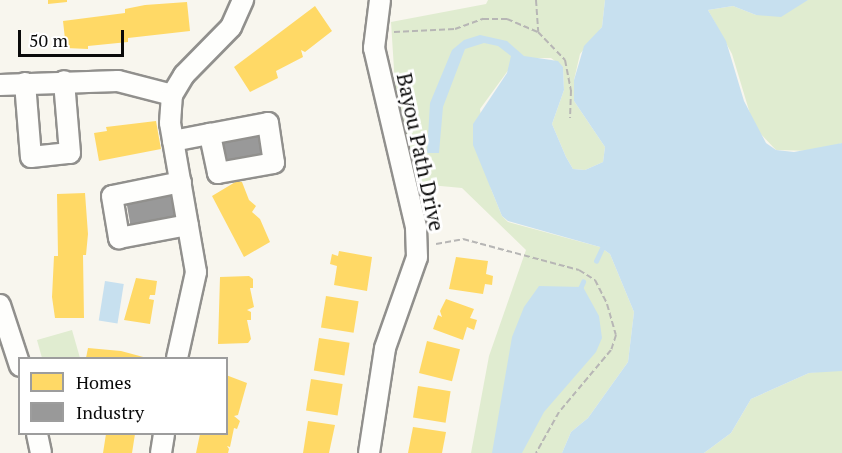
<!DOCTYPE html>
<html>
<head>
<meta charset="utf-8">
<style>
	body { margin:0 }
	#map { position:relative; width:842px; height:453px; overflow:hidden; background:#f8f6ee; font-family:"PT Serif",serif }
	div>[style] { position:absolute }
	.green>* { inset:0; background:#e0ecd0 }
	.water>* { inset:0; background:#c7e0ef; transform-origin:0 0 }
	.homes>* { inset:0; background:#ffd966; transform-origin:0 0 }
	.industry>* { inset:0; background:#999; transform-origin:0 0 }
	.stream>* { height:4.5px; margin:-2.25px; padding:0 2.25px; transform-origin:2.25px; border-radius:2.25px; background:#c7e0ef }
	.path>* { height:2px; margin-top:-1px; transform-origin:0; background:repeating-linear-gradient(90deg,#b7b6b5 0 6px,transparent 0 9px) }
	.roads { filter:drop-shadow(2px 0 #91908d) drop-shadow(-2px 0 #91908d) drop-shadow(0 2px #91908d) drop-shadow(0 -2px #91908d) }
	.minor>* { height:20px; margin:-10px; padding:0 10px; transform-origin:10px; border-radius:10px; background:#fefefc }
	span { translate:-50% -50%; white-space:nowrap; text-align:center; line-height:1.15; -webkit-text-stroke:6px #fff; paint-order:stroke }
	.street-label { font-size:21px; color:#0a0a0a }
	.legend { position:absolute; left:18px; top:357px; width:210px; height:78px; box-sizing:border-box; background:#fff; border:2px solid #9d9d9d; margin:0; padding:8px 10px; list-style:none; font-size:18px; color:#0a0a0a }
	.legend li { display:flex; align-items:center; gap:12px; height:30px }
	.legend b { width:30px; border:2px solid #9d9d9d }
	.scale { position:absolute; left:18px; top:30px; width:106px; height:27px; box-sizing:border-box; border:3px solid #0a0a0a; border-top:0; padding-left:8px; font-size:18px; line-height:21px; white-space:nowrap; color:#0a0a0a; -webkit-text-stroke:4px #fff; paint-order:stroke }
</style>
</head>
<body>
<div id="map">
	<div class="green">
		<i style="clip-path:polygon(488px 0,605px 0,602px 27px,580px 54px,574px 80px,574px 101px,605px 147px,603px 162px,585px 170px,573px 169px,566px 157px,552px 124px,564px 90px,563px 67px,551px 58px,517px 58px,480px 109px,491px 189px,502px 216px,508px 222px,600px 247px,610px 254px,634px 312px,628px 362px,588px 418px,571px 432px,562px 453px,471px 453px,489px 356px,526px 250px,462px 188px,419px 184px,395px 85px,391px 22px,486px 4px)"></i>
		<i style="clip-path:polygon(808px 0,842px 0,842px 143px,815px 151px,776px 150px,754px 127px,732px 54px,708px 10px,733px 6px,756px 15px)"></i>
		<i style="clip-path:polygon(72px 330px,80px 358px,42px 358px,37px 340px)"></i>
		<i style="clip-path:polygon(833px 370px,842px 371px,842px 453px,704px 453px,731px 433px,751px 399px,809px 373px)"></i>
	</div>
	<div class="water">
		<i style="clip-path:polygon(605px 0,808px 0,781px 17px,756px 15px,733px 6px,708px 10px,726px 41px,744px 101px,766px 143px,776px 150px,794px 152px,842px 143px,842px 371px,809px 373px,751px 399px,731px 433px,704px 453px,562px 453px,571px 432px,588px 418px,628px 362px,634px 312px,610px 254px,600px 247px,508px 221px,502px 216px,473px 145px,473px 124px,507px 73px,511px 56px,498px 46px,484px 43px,465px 49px,443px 107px,439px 153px,427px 153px,430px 103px,452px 50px,464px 40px,480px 35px,507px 41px,524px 56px,558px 61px,563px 67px,564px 90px,552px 124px,566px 157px,573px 169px,585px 170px,603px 162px,605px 147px,574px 101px,574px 80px,584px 46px,602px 27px)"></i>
		<i style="left:105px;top:281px;width:19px;height:40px;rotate:9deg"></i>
		<i style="clip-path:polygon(539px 286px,583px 287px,599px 316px,602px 338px,596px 352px,544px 412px,522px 453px,492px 453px,512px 337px,524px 307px)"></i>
	</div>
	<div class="homes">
		<i style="clip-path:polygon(48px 0,67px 0,67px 2px,48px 4px)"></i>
		<i style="clip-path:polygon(187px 2px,190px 31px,128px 38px,128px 42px,88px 46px,88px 49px,66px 48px,63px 21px,125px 13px,125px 9px,145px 5px)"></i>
		<i style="clip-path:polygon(315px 6px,332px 31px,305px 52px,301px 50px,303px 57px,276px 71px,278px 78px,250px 92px,234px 67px)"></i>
		<i style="clip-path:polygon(156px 121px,161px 149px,99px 161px,94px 133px,107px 131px,106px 127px)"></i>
		<i style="clip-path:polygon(237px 181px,242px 182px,249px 200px,256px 206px,252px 212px,260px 219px,270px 242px,244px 257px,212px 196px)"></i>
		<i style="clip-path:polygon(85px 193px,88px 234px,86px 255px,83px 255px,84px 318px,55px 318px,52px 297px,54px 256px,58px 256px,57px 194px)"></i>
		<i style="clip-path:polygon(339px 251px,372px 257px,367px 291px,334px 285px,337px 266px,330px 264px,332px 254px,338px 256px)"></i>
		<i style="clip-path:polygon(456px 257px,488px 261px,486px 274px,493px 276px,492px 285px,485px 284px,483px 294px,449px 289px)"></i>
		<i style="clip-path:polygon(249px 276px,253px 279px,253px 288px,250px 288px,254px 307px,247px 310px,251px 312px,251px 320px,247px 320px,251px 339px,248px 343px,218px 344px,220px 277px)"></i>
		<i style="clip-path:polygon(136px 278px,157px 281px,155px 295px,150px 295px,149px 299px,154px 300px,150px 324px,124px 320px)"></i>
		<i style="left:326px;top:296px;width:33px;height:32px;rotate:9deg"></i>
		<i style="clip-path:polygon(446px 299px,474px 309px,470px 318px,477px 320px,474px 330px,467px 327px,463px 340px,433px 329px,438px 315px,442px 317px,440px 311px)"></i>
		<i style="left:319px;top:338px;width:31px;height:33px;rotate:9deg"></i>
		<i style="left:427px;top:341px;width:34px;height:33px;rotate:14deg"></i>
		<i style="clip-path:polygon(88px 348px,121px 351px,147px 358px,86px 358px)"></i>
		<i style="clip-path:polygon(226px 375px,247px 383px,238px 415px,234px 416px,240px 421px,237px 429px,234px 428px,230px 447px,227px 446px,229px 449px,228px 453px,196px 453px,200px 434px,226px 434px)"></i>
		<i style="left:311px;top:379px;width:32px;height:32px;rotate:9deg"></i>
		<i style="left:418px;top:386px;width:33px;height:32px;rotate:9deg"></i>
		<i style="clip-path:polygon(308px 421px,335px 425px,329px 453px,303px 453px)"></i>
		<i style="clip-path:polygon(413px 427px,446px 432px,442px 453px,408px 453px)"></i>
		<i style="clip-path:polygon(106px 434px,135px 434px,132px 453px,103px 453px)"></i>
	</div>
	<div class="industry">
		<i style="left:258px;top:131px;width:27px;height:37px;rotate:80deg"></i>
		<i style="left:173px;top:190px;width:28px;height:48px;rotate:80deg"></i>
	</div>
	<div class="stream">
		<i style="left:596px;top:261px;width:19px;rotate:-65deg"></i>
		<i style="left:579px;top:291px;width:10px;rotate:-66deg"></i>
	</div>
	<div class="path">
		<i style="left:536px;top:0;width:32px;rotate:86deg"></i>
		<i style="left:394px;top:32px;width:61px;rotate:-2.8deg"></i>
		<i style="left:455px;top:29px;width:30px;rotate:-20deg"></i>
		<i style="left:483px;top:19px;width:24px"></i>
		<i style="left:507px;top:19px;width:34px;rotate:23deg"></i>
		<i style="left:538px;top:32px;width:39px;rotate:46deg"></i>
		<i style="left:565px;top:60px;width:31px;rotate:79deg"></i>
		<i style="left:571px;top:90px;width:28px;rotate:92deg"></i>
		<i style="left:436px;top:244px;width:27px;rotate:-10deg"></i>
		<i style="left:463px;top:239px;width:120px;rotate:15deg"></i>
		<i style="left:579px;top:270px;width:19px;rotate:32deg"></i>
		<i style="left:595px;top:280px;width:27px;rotate:63deg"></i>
		<i style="left:607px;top:304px;width:32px;rotate:74deg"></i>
		<i style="left:616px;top:335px;width:16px;rotate:108deg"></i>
		<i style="left:611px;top:350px;width:81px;rotate:130deg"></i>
		<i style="left:559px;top:412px;width:47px;rotate:119.3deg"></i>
	</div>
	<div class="roads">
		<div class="minor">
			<i style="left:25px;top:83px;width:74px;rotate:85.4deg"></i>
			<i style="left:31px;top:157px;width:39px;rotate:-6deg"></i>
			<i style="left:70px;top:153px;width:72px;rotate:-94.8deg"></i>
			<i style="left:0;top:85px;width:118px;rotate:-1.9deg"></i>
			<i style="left:118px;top:81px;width:56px;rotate:14.5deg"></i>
			<i style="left:173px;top:141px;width:38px;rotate:-11deg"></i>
			<i style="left:210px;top:134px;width:59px;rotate:-10.7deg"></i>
			<i style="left:268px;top:123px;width:40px;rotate:81.5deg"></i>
			<i style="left:274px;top:163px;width:57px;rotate:169.9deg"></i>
			<i style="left:218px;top:173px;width:40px;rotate:-102deg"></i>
			<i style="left:181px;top:182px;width:70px;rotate:168.5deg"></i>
			<i style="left:112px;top:196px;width:43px;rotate:80.5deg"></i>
			<i style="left:119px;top:238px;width:70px;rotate:-10.7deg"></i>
			<i style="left:0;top:305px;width:64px;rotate:71.8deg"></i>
			<i style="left:177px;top:358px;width:88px;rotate:-77.5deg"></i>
			<i style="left:196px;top:272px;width:151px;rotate:-99.9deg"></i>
			<i style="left:170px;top:123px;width:28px;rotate:-86deg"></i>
			<i style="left:172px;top:95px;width:23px;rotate:-59deg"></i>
			<i style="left:184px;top:75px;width:67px;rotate:-45.6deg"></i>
			<i style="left:231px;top:27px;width:30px;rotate:-66deg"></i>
			<i style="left:37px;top:434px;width:19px;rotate:78deg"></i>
			<i style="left:161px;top:453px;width:19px;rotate:-81deg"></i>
			<i style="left:369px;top:453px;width:106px;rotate:-81.3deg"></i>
			<i style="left:385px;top:348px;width:96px;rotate:-70.6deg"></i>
			<i style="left:417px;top:257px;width:30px;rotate:-92deg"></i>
			<i style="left:416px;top:227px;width:184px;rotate:-103.2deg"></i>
			<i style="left:374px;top:48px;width:48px;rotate:-82.9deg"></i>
		</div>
	</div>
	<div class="street-label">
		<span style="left:421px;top:152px;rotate:78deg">Bayou Path Drive</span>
	</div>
	<ul class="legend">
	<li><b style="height:16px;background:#ffd966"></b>Homes</li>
	<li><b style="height:16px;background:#999"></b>Industry</li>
	</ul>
	<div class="scale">50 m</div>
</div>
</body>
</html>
